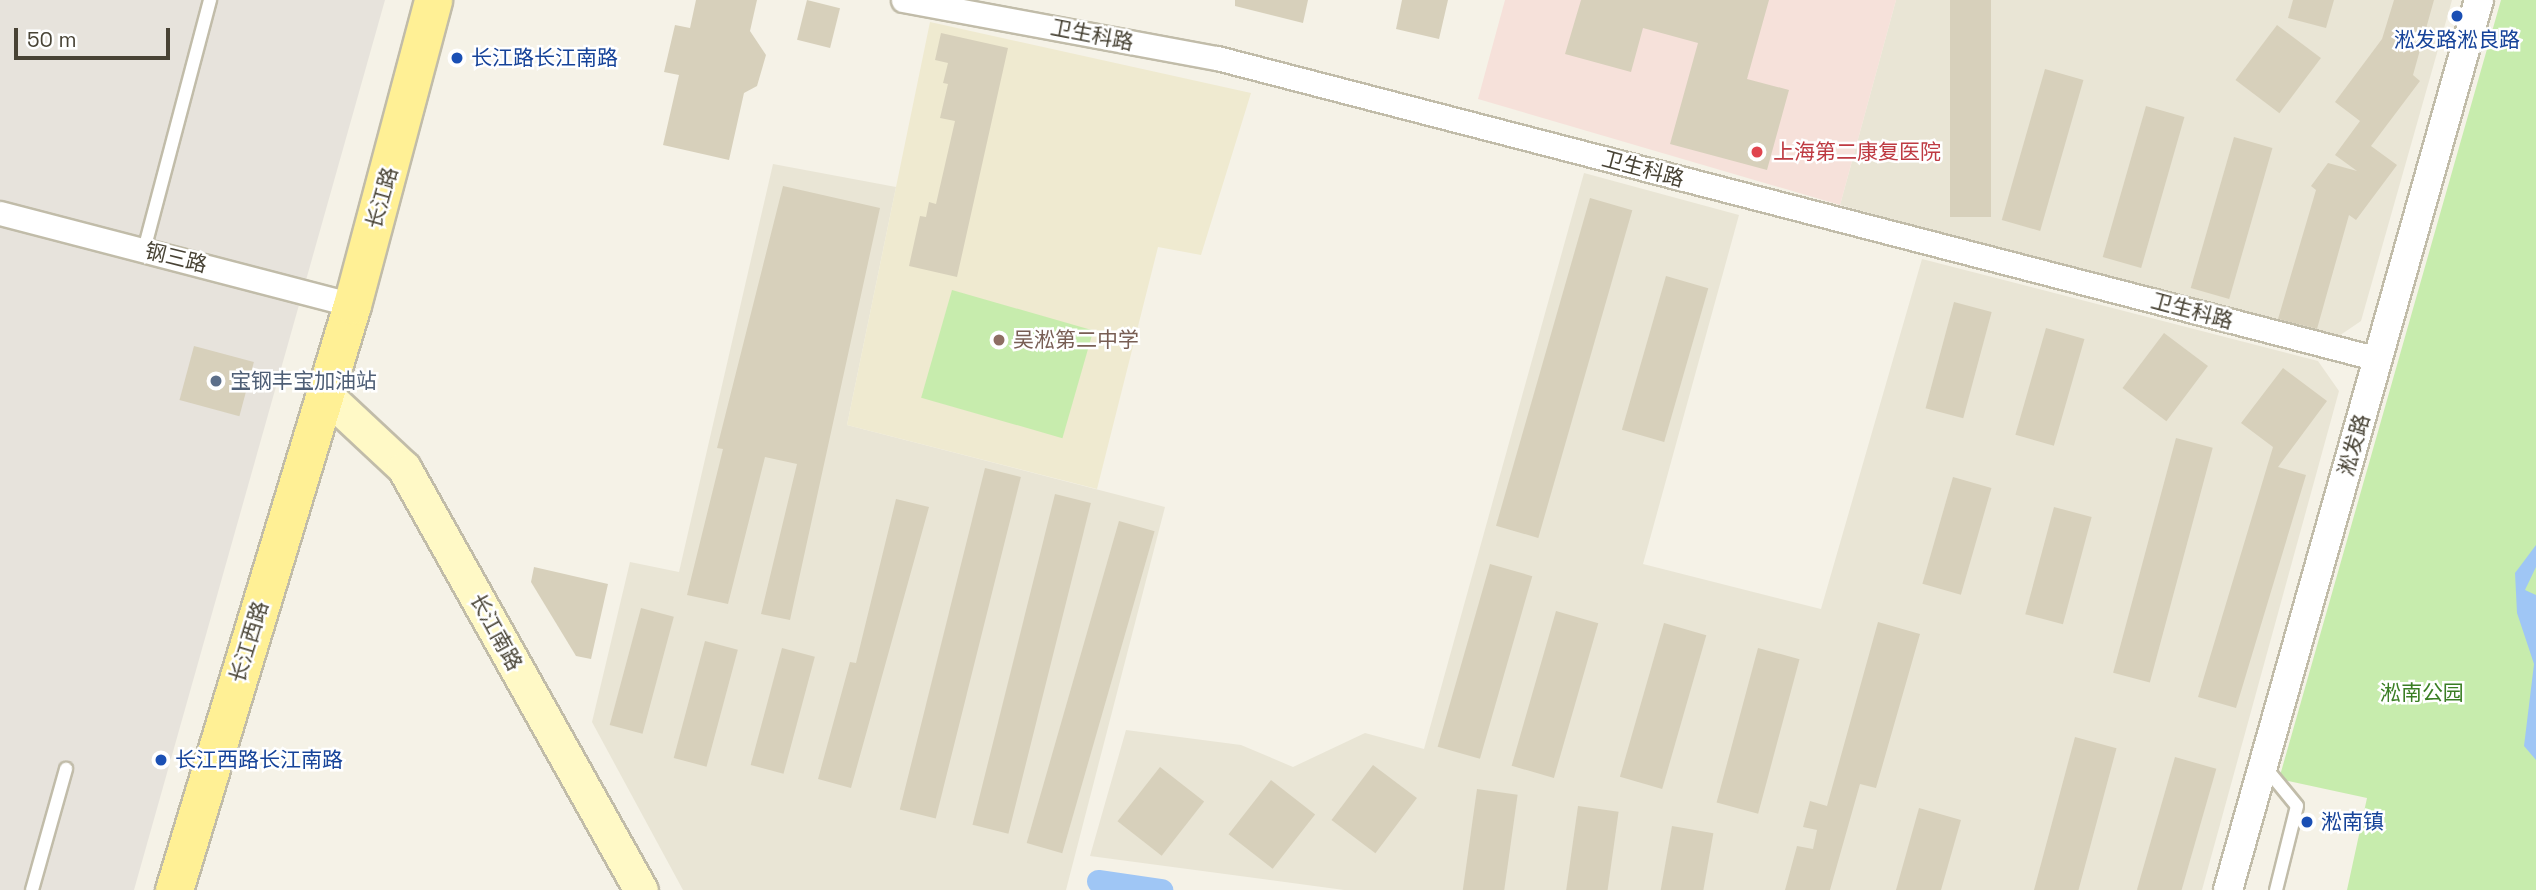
<!DOCTYPE html>
<html>
<head>
<meta charset="utf-8">
<style>
	body { margin:0 }
	#map { position:relative; width:2536px; height:890px; overflow:hidden; background:#f5f2e7; font-family:"Space Grotesk","Noto Sans SC",sans-serif }
	div>[style] { position:absolute }
	.residential>* { inset:0; background:#e9e5d5 }
	.industrial>* { inset:0; background:#e7e3dc }
	.education>* { inset:0; background:#efead0 }
	.medical>* { inset:0; background:#f6e1da }
	.green>* { inset:0; background:#c7ecad; transform-origin:0 0 }
	.water>* { inset:0; background:#9fc6f5 }
	.canal>* { height:23px; margin:-11.5px; padding:0 11.5px; transform-origin:11.5px; border-radius:11.5px; background:#9fc6f5 }
	.building>* { inset:0; background:#d7d0bb; transform-origin:0 0 }
	.roads { filter:drop-shadow(2px 0 #c1bca9) drop-shadow(-2px 0 #c1bca9) drop-shadow(0 2px #c1bca9) drop-shadow(0 -2px #c1bca9) }
	.service>* { height:12px; margin:-6px; padding:0 6px; transform-origin:6px; border-radius:6px; background:#fff }
	.minor>* { height:23px; margin:-11.5px; padding:0 11.5px; transform-origin:11.5px; border-radius:11.5px; background:#fff }
	.tertiary>* { height:28px; margin:-14px; padding:0 14px; transform-origin:14px; border-radius:14px; background:#fff }
	.secondary>* { height:33px; margin:-16.5px; padding:0 16.5px; transform-origin:16.5px; border-radius:16.5px; background:#fff9c6 }
	.primary>* { height:37px; margin:-18.5px; padding:0 18.5px; transform-origin:18.5px; border-radius:18.5px; background:#fff095 }
	.dots>* { width:19px; height:19px; translate:-50% -50%; box-sizing:border-box; border:4px solid #fff; border-radius:50% }
	span { translate:-50% -50%; white-space:nowrap; text-align:center; line-height:1.15; -webkit-text-stroke:5px #fff; paint-order:stroke }
	.street-label { font-size:21px; color:#484335 }
	.transit-label { font-size:21px; color:#164399 }
	.left { translate:0 -50%; text-align:left }
	.health-label { font-size:21px; color:#be3a42 }
	.education-label { font-size:21px; color:#785e54 }
	.service-label { font-size:21px; color:#4e5e75 }
	.park-label { font-size:21px; color:#3a7e24 }
	.scale { position:absolute; left:14px; top:28px; width:156px; height:32px; box-sizing:border-box; border:4px solid #484335; border-top:0; padding-left:9px; font-size:21px; line-height:24px; white-space:nowrap; color:#484335; -webkit-text-stroke:5px #fff; paint-order:stroke }
</style>
</head>
<body>
<div id="map">
	<div class="residential">
		<i style="clip-path:polygon(1896px 0,2452px 0,2361px 321px,2333px 340px,1840px 205px)"></i>
		<i style="clip-path:polygon(773px 164px,896px 187px,847px 425px,1165px 507px,1066px 890px,683px 890px,592px 722px,630px 562px,679px 572px)"></i>
		<i style="clip-path:polygon(1584px 173px,1739px 215px,1643px 564px,1821px 609px,1922px 259px,2318px 361px,2339px 391px,2202px 890px,1344px 890px,1090px 856px,1126px 730px,1241px 745px,1293px 767px,1365px 733px,1424px 749px)"></i>
	</div>
	<div class="industrial">
		<i style="clip-path:polygon(0 0,385px 0,134px 890px,0 890px)"></i>
	</div>
	<div class="education">
		<i style="clip-path:polygon(930px 22px,1251px 93px,1201px 255px,1158px 247px,1097px 489px,847px 425px)"></i>
	</div>
	<div class="medical">
		<i style="clip-path:polygon(1505px 0,1896px 0,1840px 205px,1478px 99px)"></i>
	</div>
	<div class="green">
		<i style="clip-path:polygon(2501px 0,2536px 0,2536px 890px,2347px 890px,2367px 798px,2279px 779px)"></i>
		<i style="left:952px;top:290px;width:147px;height:112px;rotate:16deg"></i>
	</div>
	<div class="water">
		<i style="clip-path:polygon(2536px 545px,2536px 567px,2525px 590px,2536px 595px,2536px 760px,2524px 746px,2534px 664px,2517px 613px,2515px 573px)"></i>
	</div>
	<div class="canal">
		<i style="left:1098px;top:881px;width:64px;rotate:8.1deg"></i>
	</div>
	<div class="building">
		<i style="clip-path:polygon(696px 0,757px 0,750px 31px,766px 55px,757px 86px,744px 93px,729px 160px,663px 145px,679px 75px,664px 72px,675px 25px,690px 28px)"></i>
		<i style="left:807px;top:0;width:34px;height:41px;rotate:14deg"></i>
		<i style="clip-path:polygon(1235px 0,1308px 0,1303px 23px,1235px 6px)"></i>
		<i style="clip-path:polygon(1402px 0,1448px 0,1439px 39px,1396px 29px)"></i>
		<i style="clip-path:polygon(1581px 0,1769px 0,1747px 79px,1789px 90px,1767px 170px,1670px 144px,1698px 43px,1643px 28px,1631px 72px,1565px 54px)"></i>
		<i style="left:1950px;top:0;width:41px;height:217px"></i>
		<i style="clip-path:polygon(2293px 0,2334px 0,2326px 28px,2288px 18px)"></i>
		<i style="clip-path:polygon(2394px 0,2434px 0,2413px 75px,2420px 81px,2371px 146px,2397px 165px,2356px 220px,2349px 215px,2317px 329px,2278px 319px,2316px 190px,2311px 186px,2328px 163px,2357px 171px,2335px 155px,2360px 121px,2335px 102px,2382px 39px)"></i>
		<i style="left:2277px;top:25px;width:55px;height:69px;rotate:37deg"></i>
		<i style="clip-path:polygon(941px 33px,1008px 48px,957px 277px,909px 266px,920px 216px,926px 217px,929px 202px,936px 204px,955px 121px,940px 118px,948px 84px,943px 83px,948px 63px,935px 60px)"></i>
		<i style="left:2045px;top:69px;width:40px;height:157px;rotate:16deg"></i>
		<i style="left:2146px;top:106px;width:40px;height:157px;rotate:16deg"></i>
		<i style="left:2234px;top:137px;width:40px;height:157px;rotate:16deg"></i>
		<i style="clip-path:polygon(783px 186px,880px 208px,790px 620px,761px 614px,797px 464px,765px 457px,728px 604px,687px 595px,723px 449px,717px 448px)"></i>
		<i style="left:1590px;top:198px;width:44px;height:341px;rotate:16deg"></i>
		<i style="left:1666px;top:276px;width:44px;height:160px;rotate:16deg"></i>
		<i style="left:1954px;top:302px;width:39px;height:110px;rotate:15deg"></i>
		<i style="left:2046px;top:328px;width:40px;height:111px;rotate:16deg"></i>
		<i style="left:2164px;top:333px;width:55px;height:69px;rotate:37deg"></i>
		<i style="left:194px;top:346px;width:62px;height:56px;rotate:15deg"></i>
		<i style="clip-path:polygon(2283px 368px,2327px 401px,2278px 467px,2306px 475px,2236px 708px,2198px 697px,2273px 447px,2241px 423px)"></i>
		<i style="left:2176px;top:438px;width:38px;height:243px;rotate:15deg"></i>
		<i style="left:985px;top:468px;width:37px;height:352px;rotate:14deg"></i>
		<i style="left:1953px;top:477px;width:40px;height:111px;rotate:16deg"></i>
		<i style="left:1055px;top:494px;width:37px;height:341px;rotate:14deg"></i>
		<i style="clip-path:polygon(896px 499px,929px 507px,851px 788px,818px 779px,850px 662px,856px 663px)"></i>
		<i style="left:2054px;top:507px;width:39px;height:111px;rotate:15deg"></i>
		<i style="left:1119px;top:521px;width:37px;height:335px;rotate:16deg"></i>
		<i style="left:1490px;top:564px;width:44px;height:190px;rotate:16deg"></i>
		<i style="clip-path:polygon(534px 567px,608px 584px,591px 659px,576px 656px,531px 582px)"></i>
		<i style="left:641px;top:608px;width:34px;height:121px;rotate:15deg"></i>
		<i style="left:1556px;top:611px;width:44px;height:161px;rotate:16deg"></i>
		<i style="clip-path:polygon(1878px 622px,1920px 634px,1876px 788px,1860px 784px,1830px 890px,1785px 890px,1797px 846px,1813px 849px,1817px 830px,1803px 827px,1810px 801px,1827px 806px)"></i>
		<i style="left:1664px;top:623px;width:44px;height:160px;rotate:16deg"></i>
		<i style="left:705px;top:641px;width:34px;height:121px;rotate:15deg"></i>
		<i style="left:782px;top:648px;width:34px;height:121px;rotate:15deg"></i>
		<i style="left:1758px;top:648px;width:43px;height:160px;rotate:15deg"></i>
		<i style="left:2075px;top:737px;width:43px;height:159px;rotate:15deg"></i>
		<i style="left:2175px;top:757px;width:43px;height:138px;rotate:16deg"></i>
		<i style="left:1373px;top:765px;width:55px;height:69px;rotate:37deg"></i>
		<i style="left:1160px;top:767px;width:56px;height:69px;rotate:38deg"></i>
		<i style="left:1271px;top:780px;width:56px;height:69px;rotate:38deg"></i>
		<i style="left:1477px;top:789px;width:41px;height:102px;rotate:8deg"></i>
		<i style="left:1578px;top:806px;width:41px;height:85px;rotate:8deg"></i>
		<i style="clip-path:polygon(1919px 808px,1961px 820px,1941px 890px,1896px 890px)"></i>
		<i style="left:1672px;top:826px;width:42px;height:65px;rotate:10deg"></i>
	</div>
	<div class="roads">
		<div class="service">
			<i style="left:144px;top:250px;width:259px;rotate:-75.2deg"></i>
			<i style="left:2265px;top:767px;width:50px;rotate:50.6deg"></i>
			<i style="left:2297px;top:806px;width:87px;rotate:104deg"></i>
			<i style="left:32px;top:890px;width:126px;rotate:-74.3deg"></i>
		</div>
		<div class="minor">
			<i style="left:903px;top:0;width:319px;rotate:10.5deg"></i>
			<i style="left:1217px;top:58px;width:1199px;rotate:14.53deg"></i>
			<i style="left:0;top:213px;width:364px;rotate:14.6deg"></i>
		</div>
		<div class="tertiary">
			<i style="left:2228px;top:890px;width:925px;rotate:-74.25deg"></i>
		</div>
		<div class="secondary">
			<i style="left:325px;top:394px;width:108px;rotate:43.1deg"></i>
			<i style="left:404px;top:468px;width:484px;rotate:60.7deg"></i>
		</div>
		<div class="primary">
			<i style="left:174px;top:890px;width:611px;rotate:-73.08deg"></i>
			<i style="left:352px;top:305px;width:316px;rotate:-75.1deg"></i>
		</div>
	</div>
	<div class="dots">
		<i style="left:2457px;top:16px;background:#1a4fb4"></i>
		<i style="left:457px;top:58px;background:#1a4fb4"></i>
		<i style="left:1757px;top:152px;background:#e0444e"></i>
		<i style="left:999px;top:340px;background:#8d6e63"></i>
		<i style="left:216px;top:381px;background:#5c6f8a"></i>
		<i style="left:161px;top:760px;background:#1a4fb4"></i>
		<i style="left:2307px;top:822px;background:#1a4fb4"></i>
	</div>
	<div class="street-label">
		<span style="left:1092px;top:35px;rotate:11deg">卫生科路</span>
		<span style="left:1643px;top:169px;rotate:15deg">卫生科路</span>
		<span style="left:382px;top:198px;rotate:-74deg">长江路</span>
		<span style="left:176px;top:258px;rotate:14deg">钢三路</span>
		<span style="left:2192px;top:311px;rotate:15deg">卫生科路</span>
		<span style="left:2354px;top:445px;rotate:-74deg">淞发路</span>
		<span style="left:496px;top:632px;rotate:61deg">长江南路</span>
		<span style="left:249px;top:642px;rotate:-73deg">长江西路</span>
	</div>
	<div class="transit-label">
		<span style="left:2457px;top:40px">淞发路淞良路</span>
		<span class="left" style="left:471px;top:58px">长江路长江南路</span>
		<span class="left" style="left:175px;top:760px">长江西路长江南路</span>
		<span class="left" style="left:2321px;top:822px">淞南镇</span>
	</div>
	<div class="health-label">
		<span class="left" style="left:1773px;top:152px">上海第二康复医院</span>
	</div>
	<div class="education-label">
		<span class="left" style="left:1013px;top:340px">吴淞第二中学</span>
	</div>
	<div class="service-label">
		<span class="left" style="left:230px;top:381px">宝钢丰宝加油站</span>
	</div>
	<div class="park-label">
		<span style="left:2422px;top:693px">淞南公园</span>
	</div>
	<div class="scale">50 m</div>
</div>
</body>
</html>
